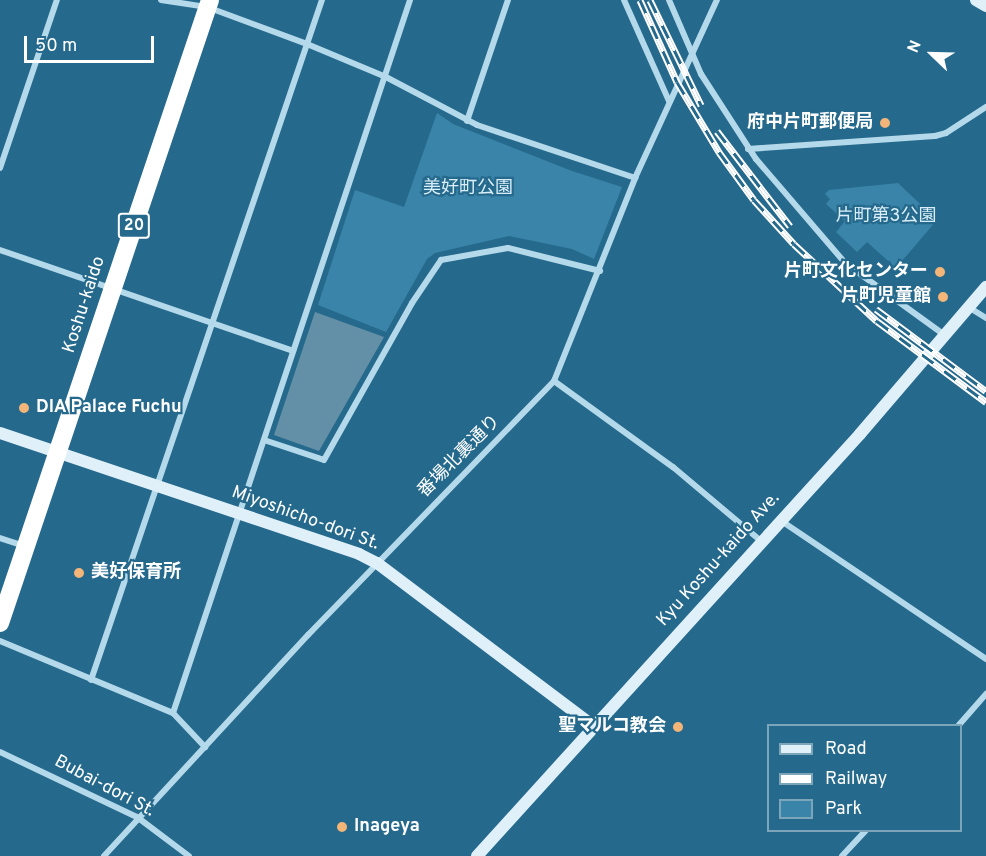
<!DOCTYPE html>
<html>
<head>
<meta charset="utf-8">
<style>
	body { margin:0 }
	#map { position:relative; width:986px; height:856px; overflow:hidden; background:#25698c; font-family:Overpass,"Noto Sans JP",sans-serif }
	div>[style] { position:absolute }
	.green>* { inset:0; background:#3a84a9 }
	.water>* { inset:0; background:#6390a7 }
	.street>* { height:6px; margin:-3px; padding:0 3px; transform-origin:3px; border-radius:3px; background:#b4d9ea }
	.secondary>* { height:12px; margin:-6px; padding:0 6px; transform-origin:6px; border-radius:6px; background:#dff0f9 }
	.highway>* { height:18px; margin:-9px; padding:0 9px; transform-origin:9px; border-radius:9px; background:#fff }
	.rail>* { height:7px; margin-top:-3.5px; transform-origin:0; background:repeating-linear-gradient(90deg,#25698c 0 14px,#fff 0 28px); box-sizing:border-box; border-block:2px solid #fff }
	.dots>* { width:16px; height:16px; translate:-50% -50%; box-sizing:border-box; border:3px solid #25698c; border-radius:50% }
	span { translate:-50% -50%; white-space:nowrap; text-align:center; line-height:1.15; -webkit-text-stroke:4.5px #25698c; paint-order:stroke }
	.shield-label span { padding:2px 4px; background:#25698c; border:2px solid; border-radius:4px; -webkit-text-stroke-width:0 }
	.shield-label { font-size:16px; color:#fff; font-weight:700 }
	.poi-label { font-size:18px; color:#fff; font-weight:700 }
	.right { translate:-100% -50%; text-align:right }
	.left { translate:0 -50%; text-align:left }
	.park-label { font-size:18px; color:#d9eef8 }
	.street-label { font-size:18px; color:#fff }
	.legend { position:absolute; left:767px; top:724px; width:195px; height:108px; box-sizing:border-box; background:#25698c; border:2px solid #7ca5ba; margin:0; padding:8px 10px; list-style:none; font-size:18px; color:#fff }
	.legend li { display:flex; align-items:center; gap:12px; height:30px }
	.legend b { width:30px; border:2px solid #7ca5ba }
	.north { position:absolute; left:902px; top:24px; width:60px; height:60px; -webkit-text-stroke:4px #25698c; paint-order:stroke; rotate:293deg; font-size:16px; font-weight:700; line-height:24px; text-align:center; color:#fff }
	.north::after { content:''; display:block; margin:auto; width:21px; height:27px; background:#fff; clip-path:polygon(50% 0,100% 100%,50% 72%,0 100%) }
	.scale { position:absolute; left:24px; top:36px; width:130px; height:27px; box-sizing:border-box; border:3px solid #fff; border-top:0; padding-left:8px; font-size:18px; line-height:21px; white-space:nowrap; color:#fff; -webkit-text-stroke:4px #25698c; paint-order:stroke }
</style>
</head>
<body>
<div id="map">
	<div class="green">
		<i style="clip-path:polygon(437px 113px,453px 124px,572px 171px,622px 187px,594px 259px,572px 249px,509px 236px,435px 253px,427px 259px,386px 332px,318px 305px,355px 190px,404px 207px)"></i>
		<i style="clip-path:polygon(898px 183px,937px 220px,896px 268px,867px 242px,857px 252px,836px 232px,845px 221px,826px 204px,830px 199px,825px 194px,829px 190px)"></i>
	</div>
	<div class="water">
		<i style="clip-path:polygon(315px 312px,384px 337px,319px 451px,274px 435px)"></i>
	</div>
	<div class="street">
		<i style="left:161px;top:0;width:47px;rotate:8.7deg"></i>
		<i style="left:207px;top:7px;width:107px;rotate:20.3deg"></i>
		<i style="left:307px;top:44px;width:83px;rotate:22.6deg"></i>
		<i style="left:384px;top:76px;width:105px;rotate:27.8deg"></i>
		<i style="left:477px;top:125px;width:167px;rotate:18.5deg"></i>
		<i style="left:624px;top:0;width:111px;rotate:66deg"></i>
		<i style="left:669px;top:0;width:81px;rotate:66.6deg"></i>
		<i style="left:701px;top:74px;width:101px;rotate:57.1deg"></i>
		<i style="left:756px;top:159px;width:137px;rotate:49.4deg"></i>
		<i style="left:845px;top:263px;width:125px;rotate:35.9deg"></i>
		<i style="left:467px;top:121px;width:128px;rotate:-71.3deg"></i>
		<i style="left:748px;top:149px;width:187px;rotate:-4deg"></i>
		<i style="left:935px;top:136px;width:11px;rotate:-15deg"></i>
		<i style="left:946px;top:133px;width:48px;rotate:-33deg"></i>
		<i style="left:0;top:168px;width:177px;rotate:-71.3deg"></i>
		<i style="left:0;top:250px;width:310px;rotate:19deg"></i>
		<i style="left:970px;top:308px;width:19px;rotate:32deg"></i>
		<i style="left:554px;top:381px;width:147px;rotate:35.9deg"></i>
		<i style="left:673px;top:467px;width:115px;rotate:40.1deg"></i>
		<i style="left:264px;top:440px;width:63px;rotate:18.4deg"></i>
		<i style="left:324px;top:460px;width:180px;rotate:-60.7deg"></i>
		<i style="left:412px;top:303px;width:52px;rotate:-56deg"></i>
		<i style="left:441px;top:260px;width:68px;rotate:-10.2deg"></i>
		<i style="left:508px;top:248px;width:95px;rotate:14deg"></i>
		<i style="left:780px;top:520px;width:249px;rotate:34deg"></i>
		<i style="left:0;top:538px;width:26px;rotate:18deg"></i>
		<i style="left:0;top:641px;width:187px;rotate:22.6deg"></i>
		<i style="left:173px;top:713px;width:47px;rotate:46.7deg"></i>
		<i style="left:91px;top:680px;width:718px;rotate:-71.24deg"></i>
		<i style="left:173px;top:713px;width:751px;rotate:-71.61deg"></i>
		<i style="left:958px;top:726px;width:43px;rotate:-48.8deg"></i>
		<i style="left:0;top:752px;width:152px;rotate:25.4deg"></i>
		<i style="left:137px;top:817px;width:65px;rotate:36.9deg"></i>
		<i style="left:104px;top:856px;width:301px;rotate:-47.3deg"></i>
		<i style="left:308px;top:635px;width:354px;rotate:-45.9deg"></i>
		<i style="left:554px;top:381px;width:219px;rotate:-68.2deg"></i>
		<i style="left:635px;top:178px;width:196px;rotate:-65.3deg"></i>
		<i style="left:842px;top:856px;width:35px;rotate:-47deg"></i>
	</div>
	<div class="secondary">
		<i style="left:976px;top:0;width:12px;rotate:31deg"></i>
		<i style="left:0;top:433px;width:379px;rotate:18.6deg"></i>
		<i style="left:359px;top:554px;width:20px;rotate:27deg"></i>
		<i style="left:377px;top:563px;width:271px;rotate:37deg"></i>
		<i style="left:477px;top:856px;width:570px;rotate:-47.77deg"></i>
		<i style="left:860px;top:434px;width:194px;rotate:-49.4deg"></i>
	</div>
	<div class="highway">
		<i style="left:0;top:623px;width:657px;rotate:-71.37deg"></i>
	</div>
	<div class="rail">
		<i style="left:640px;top:0;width:90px;rotate:65.7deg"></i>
		<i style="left:677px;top:82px;width:82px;rotate:59deg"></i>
		<i style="left:719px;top:152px;width:59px;rotate:53.9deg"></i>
		<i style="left:754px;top:200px;width:59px;rotate:47.7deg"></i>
		<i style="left:794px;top:244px;width:113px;rotate:42.9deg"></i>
		<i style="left:877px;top:321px;width:136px;rotate:36.6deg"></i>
		<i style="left:650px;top:0;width:117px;rotate:64.1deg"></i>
		<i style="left:717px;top:131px;width:120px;rotate:52.5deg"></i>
		<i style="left:876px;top:309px;width:137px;rotate:36.7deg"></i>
	</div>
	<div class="dots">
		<i style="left:885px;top:123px;background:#f4b579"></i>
		<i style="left:940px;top:272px;background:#f4b579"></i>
		<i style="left:943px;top:297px;background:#f4b579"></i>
		<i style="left:24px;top:408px;background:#f4b579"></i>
		<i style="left:79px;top:573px;background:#f4b579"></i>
		<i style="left:678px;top:727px;background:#f4b579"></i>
		<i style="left:342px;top:827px;background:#f4b579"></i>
	</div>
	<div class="shield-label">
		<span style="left:134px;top:226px">20</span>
	</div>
	<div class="poi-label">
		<span class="right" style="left:873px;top:123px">府中片町郵便局</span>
		<span class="right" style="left:928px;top:272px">片町文化センター</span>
		<span class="right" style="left:931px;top:297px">片町児童館</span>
		<span class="left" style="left:36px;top:408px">DIA Palace Fuchu</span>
		<span class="left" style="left:91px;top:573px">美好保育所</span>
		<span class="right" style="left:666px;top:727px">聖マルコ教会</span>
		<span class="left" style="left:354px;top:827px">Inageya</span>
	</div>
	<div class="park-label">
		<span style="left:468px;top:189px">美好町公園</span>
		<span style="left:886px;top:217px">片町第3公園</span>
	</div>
	<div class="street-label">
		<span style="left:85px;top:305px;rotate:-72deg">Koshu-kaido</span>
		<span style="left:460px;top:457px;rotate:-45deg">番場北裏通り</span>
		<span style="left:305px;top:519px;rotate:20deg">Miyoshicho-dori St.</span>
		<span style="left:719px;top:560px;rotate:-48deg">Kyu Koshu-kaido Ave.</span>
		<span style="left:104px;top:787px;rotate:28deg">Bubai-dori St.</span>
	</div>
	<ul class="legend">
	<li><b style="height:8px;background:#dff0f9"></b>Road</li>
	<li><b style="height:8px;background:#fff"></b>Railway</li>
	<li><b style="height:16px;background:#3a84a9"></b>Park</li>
	</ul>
	<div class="north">N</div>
	<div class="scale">50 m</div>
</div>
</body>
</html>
